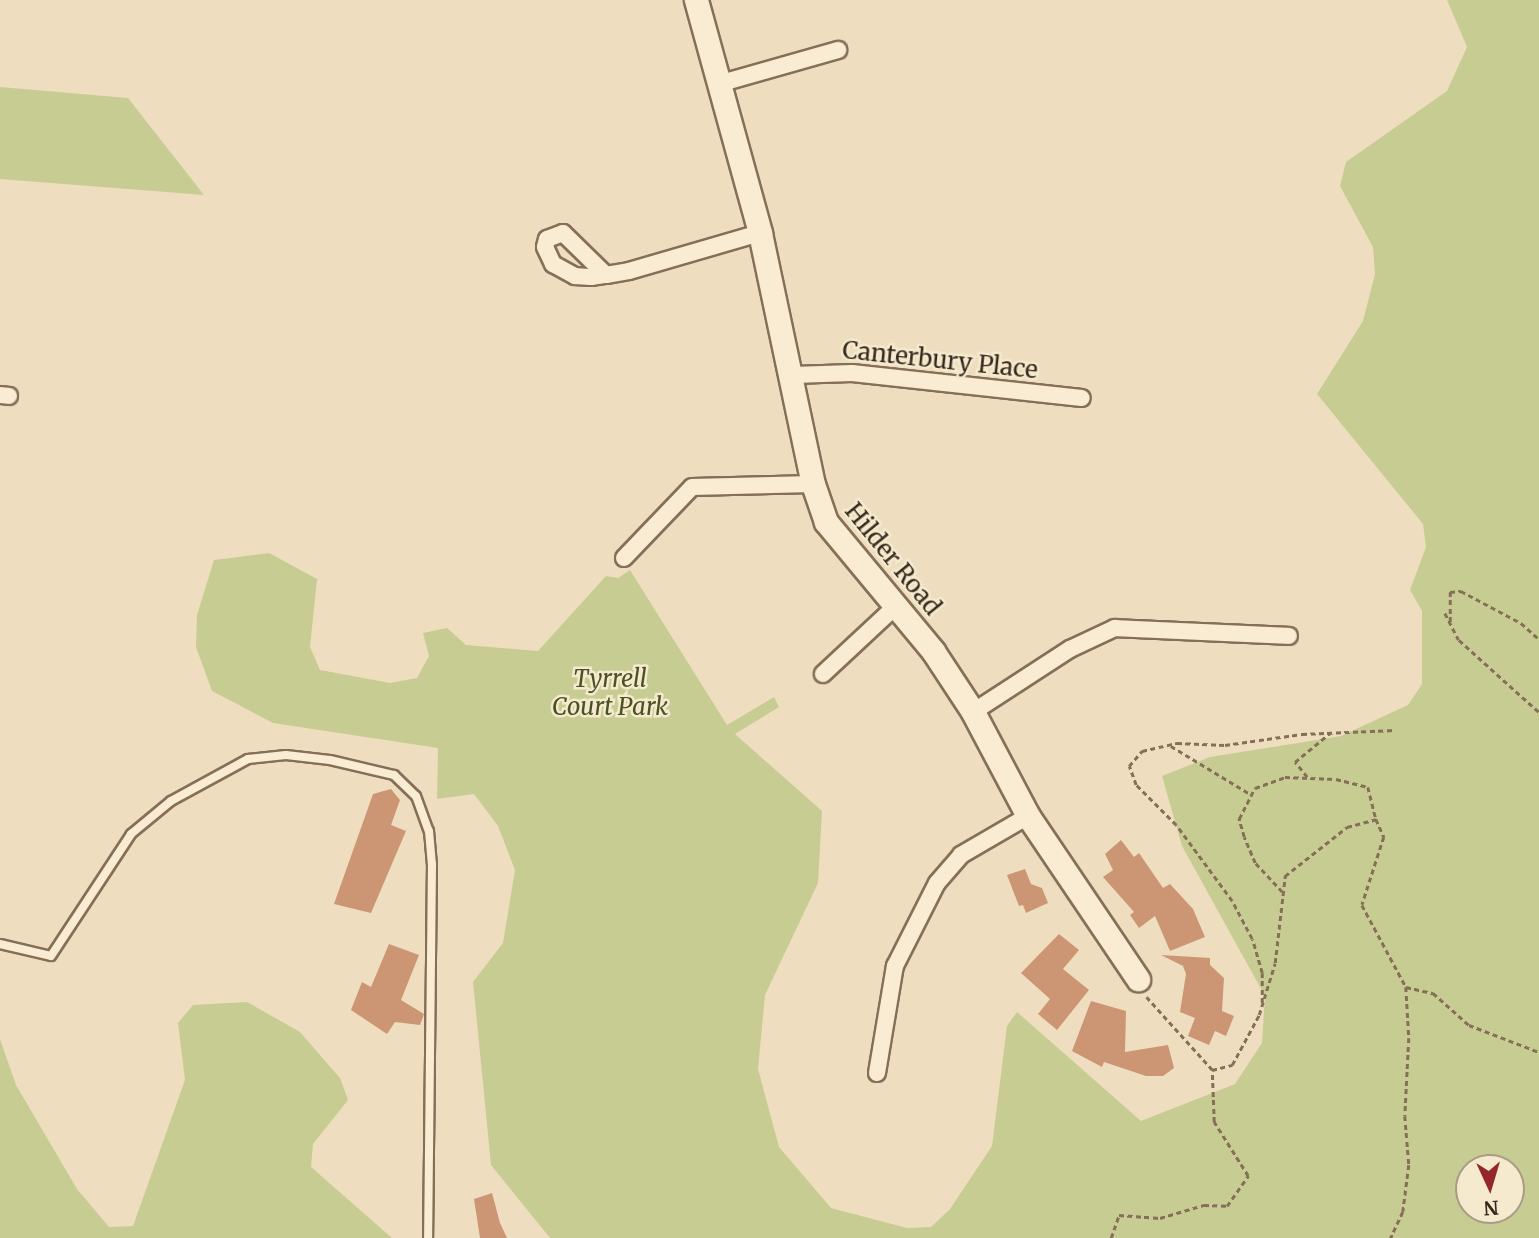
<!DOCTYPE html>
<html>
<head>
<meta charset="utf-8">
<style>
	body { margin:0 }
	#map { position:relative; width:1539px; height:1238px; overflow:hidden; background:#eedebf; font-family:Merriweather,serif }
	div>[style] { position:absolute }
	.green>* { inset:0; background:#c7cc93 }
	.building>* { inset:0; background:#cc9674 }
	.path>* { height:2.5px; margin-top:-1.25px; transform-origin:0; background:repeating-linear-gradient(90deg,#866f57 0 5px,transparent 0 8.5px) }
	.roads { filter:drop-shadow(2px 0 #866f57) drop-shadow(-2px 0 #866f57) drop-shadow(0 2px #866f57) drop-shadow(0 -2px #866f57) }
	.lane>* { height:8px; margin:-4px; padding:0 4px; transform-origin:4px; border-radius:4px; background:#f9ecd2 }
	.street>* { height:16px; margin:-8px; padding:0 8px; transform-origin:8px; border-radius:8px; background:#f9ecd2 }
	.secondary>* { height:23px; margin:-11.5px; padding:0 11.5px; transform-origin:11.5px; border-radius:11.5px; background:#f9ecd2 }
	span { translate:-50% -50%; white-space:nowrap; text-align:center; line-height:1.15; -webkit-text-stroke:5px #f5e9ce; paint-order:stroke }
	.street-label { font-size:24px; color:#36281c }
	.park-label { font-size:24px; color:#485222; font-style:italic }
	.north { position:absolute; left:1455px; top:1154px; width:70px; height:70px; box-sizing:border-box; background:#f5e9ce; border:2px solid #a99c87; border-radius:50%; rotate:176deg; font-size:19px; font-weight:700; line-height:28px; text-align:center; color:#36281c }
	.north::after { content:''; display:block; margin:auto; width:24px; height:32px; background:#95272b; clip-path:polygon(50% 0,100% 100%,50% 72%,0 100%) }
</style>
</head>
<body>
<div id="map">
	<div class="green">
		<i style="clip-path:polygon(evenodd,1447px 0,1539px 0,1539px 1238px,550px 1238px,491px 1165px,473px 982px,503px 943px,515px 870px,498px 826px,474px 794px,437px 799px,438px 748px,273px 723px,212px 691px,196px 647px,197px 615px,214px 560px,269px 553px,317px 579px,310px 647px,320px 670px,390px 683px,417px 678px,429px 656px,423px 633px,447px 628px,466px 645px,538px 651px,606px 576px,618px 578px,630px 570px,727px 725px,774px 697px,779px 707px,735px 734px,822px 811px,818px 883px,765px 995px,758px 1069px,779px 1147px,831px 1208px,907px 1228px,931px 1227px,950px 1209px,992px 1146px,1007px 1026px,1017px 1012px,1141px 1121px,1235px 1084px,1262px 1043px,1265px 996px,1182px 846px,1162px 776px,1210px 757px,1341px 736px,1408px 705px,1422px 684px,1422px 611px,1410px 590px,1426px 547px,1423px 524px,1317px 394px,1363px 321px,1375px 274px,1373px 247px,1340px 186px,1346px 162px,1447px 91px,1467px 47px,1447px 0,1469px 1168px,1511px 1168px,1511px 1210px,1469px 1210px,1469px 1168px)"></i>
		<i style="clip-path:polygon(0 87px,128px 98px,204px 195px,0 179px)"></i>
		<i style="clip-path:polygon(247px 1002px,300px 1032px,340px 1078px,348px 1100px,313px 1144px,311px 1167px,392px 1238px,0 1238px,0 1039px,16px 1085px,77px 1189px,109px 1227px,133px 1226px,185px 1080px,178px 1023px,193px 1005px)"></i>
	</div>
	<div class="building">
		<i style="clip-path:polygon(391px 789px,400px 800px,391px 825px,406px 831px,371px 913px,334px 904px,373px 794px)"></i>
		<i style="clip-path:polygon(1121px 840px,1134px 857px,1139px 853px,1163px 888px,1170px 884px,1193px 909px,1205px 937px,1170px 951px,1155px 916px,1139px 928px,1130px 915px,1134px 912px,1103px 877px,1113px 870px,1105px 854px)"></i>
		<i style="clip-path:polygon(1025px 869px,1031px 884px,1042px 888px,1048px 903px,1026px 913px,1023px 905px,1019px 906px,1007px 875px)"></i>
		<i style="clip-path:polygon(1059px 934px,1079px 950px,1063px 969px,1089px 990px,1057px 1030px,1038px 1014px,1050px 999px,1021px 973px)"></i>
		<i style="clip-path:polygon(389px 944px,419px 955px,401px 1000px,424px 1014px,420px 1025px,395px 1022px,387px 1034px,351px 1010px,362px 982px,371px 987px)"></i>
		<i style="clip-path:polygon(1161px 955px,1210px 958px,1210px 965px,1224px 978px,1222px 1011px,1234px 1016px,1226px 1036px,1215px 1031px,1209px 1045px,1188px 1036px,1195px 1018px,1180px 1012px,1186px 974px,1183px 966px)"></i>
		<i style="clip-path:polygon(1091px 1001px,1126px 1011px,1125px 1052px,1168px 1045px,1174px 1068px,1163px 1076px,1146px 1076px,1104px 1062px,1102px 1067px,1072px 1051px)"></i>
		<i style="clip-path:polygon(492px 1193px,500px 1223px,507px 1238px,480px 1238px,474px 1199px)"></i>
	</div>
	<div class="path">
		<i style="left:1445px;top:613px;width:30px;rotate:63deg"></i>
		<i style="left:1459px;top:640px;width:108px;rotate:42deg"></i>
		<i style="left:1450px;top:622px;width:30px;rotate:-90deg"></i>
		<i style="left:1450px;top:592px;width:11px;rotate:-5deg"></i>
		<i style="left:1461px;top:591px;width:68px;rotate:28.1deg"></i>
		<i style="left:1521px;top:623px;width:24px;rotate:42deg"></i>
		<i style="left:1171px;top:746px;width:95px;rotate:31.2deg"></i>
		<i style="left:1307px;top:777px;width:19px;rotate:-129deg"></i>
		<i style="left:1295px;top:762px;width:45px;rotate:-39.6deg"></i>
		<i style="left:1282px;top:892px;width:40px;rotate:-133deg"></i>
		<i style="left:1255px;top:863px;width:28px;rotate:-113deg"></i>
		<i style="left:1244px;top:837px;width:19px;rotate:-106deg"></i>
		<i style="left:1239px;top:819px;width:35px;rotate:-63deg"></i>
		<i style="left:1255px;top:788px;width:32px;rotate:-20deg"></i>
		<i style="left:1285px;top:777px;width:51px;rotate:2.2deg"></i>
		<i style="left:1336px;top:779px;width:33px;rotate:14deg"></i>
		<i style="left:1368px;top:787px;width:33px;rotate:76deg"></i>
		<i style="left:1406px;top:987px;width:28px;rotate:13deg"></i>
		<i style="left:1433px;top:993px;width:48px;rotate:41.6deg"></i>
		<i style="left:1469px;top:1025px;width:75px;rotate:21.1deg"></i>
		<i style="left:1262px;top:1003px;width:30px;rotate:-90deg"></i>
		<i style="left:1262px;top:973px;width:35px;rotate:-106deg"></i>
		<i style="left:1252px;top:939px;width:43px;rotate:-117.8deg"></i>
		<i style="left:1232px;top:901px;width:94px;rotate:-126.4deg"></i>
		<i style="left:1176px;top:825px;width:57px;rotate:-135deg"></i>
		<i style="left:1136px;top:785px;width:20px;rotate:-110deg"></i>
		<i style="left:1129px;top:766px;width:20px;rotate:-49deg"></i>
		<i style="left:1142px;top:751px;width:36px;rotate:-13deg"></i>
		<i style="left:1177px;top:743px;width:48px;rotate:2.4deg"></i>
		<i style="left:1225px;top:745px;width:78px;rotate:-8.1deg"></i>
		<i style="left:1302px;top:734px;width:93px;rotate:-2.5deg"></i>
		<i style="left:1212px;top:1070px;width:21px;rotate:-14deg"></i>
		<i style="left:1232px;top:1065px;width:57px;rotate:-61.6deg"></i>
		<i style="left:1259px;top:1015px;width:54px;rotate:-72.9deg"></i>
		<i style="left:1275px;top:963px;width:88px;rotate:-83.4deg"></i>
		<i style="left:1285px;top:876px;width:79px;rotate:-38.3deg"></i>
		<i style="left:1347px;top:827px;width:30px;rotate:-15deg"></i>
		<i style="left:1376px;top:819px;width:20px;rotate:66deg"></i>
		<i style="left:1384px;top:837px;width:71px;rotate:107.9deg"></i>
		<i style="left:1362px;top:905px;width:93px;rotate:61.8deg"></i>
		<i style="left:1406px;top:987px;width:51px;rotate:86.6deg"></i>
		<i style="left:1409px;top:1038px;width:78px;rotate:92.9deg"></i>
		<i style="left:1405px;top:1116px;width:49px;rotate:85.3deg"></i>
		<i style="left:1409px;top:1165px;width:47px;rotate:97.3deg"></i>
		<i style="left:1403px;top:1212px;width:29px;rotate:115deg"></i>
		<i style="left:1111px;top:1238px;width:24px;rotate:-71deg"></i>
		<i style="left:1119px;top:1215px;width:41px;rotate:4.2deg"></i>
		<i style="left:1160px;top:1218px;width:46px;rotate:-16.5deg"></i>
		<i style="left:1204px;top:1205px;width:23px;rotate:2deg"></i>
		<i style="left:1227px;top:1206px;width:37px;rotate:-55deg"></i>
		<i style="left:1248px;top:1176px;width:64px;rotate:-122.2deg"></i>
		<i style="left:1214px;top:1122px;width:52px;rotate:-92.2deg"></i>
		<i style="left:1212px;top:1070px;width:98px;rotate:-132.1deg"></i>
	</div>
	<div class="roads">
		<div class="lane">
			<i style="left:0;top:944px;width:52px;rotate:13.2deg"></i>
			<i style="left:51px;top:956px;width:146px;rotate:-56.7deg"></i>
			<i style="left:131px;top:834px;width:52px;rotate:-39.5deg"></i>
			<i style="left:171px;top:801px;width:88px;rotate:-28.6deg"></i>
			<i style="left:248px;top:759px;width:38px;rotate:-6deg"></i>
			<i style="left:286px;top:755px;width:44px;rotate:6.5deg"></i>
			<i style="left:330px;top:760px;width:66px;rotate:13.2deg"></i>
			<i style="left:394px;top:775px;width:30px;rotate:44deg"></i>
			<i style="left:416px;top:796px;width:37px;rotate:70deg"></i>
			<i style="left:429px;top:831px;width:33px;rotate:85deg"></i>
			<i style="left:432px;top:864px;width:374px;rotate:90.6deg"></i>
		</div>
		<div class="street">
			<i style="left:718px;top:84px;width:125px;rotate:-15.8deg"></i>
			<i style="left:606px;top:275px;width:60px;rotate:-135.7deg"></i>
			<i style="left:563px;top:233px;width:17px;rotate:159deg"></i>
			<i style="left:547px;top:239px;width:8px;rotate:104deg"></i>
			<i style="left:545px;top:247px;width:19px;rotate:65deg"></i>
			<i style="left:553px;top:264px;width:25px;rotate:29deg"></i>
			<i style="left:575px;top:276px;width:16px;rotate:4deg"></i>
			<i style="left:591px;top:277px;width:15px;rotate:-8deg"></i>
			<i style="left:606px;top:275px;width:23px;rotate:-10deg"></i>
			<i style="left:629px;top:271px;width:136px;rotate:-16.2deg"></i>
			<i style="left:793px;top:375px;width:59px;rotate:-1.9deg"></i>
			<i style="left:852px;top:373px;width:231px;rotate:6.2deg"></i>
			<i style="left:0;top:395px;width:9px;rotate:6deg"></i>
			<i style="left:624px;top:558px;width:98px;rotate:-46.2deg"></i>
			<i style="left:692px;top:487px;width:121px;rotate:-1.4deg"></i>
			<i style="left:823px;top:674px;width:101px;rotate:-43deg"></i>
			<i style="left:973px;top:712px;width:116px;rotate:-33deg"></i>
			<i style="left:1070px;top:649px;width:50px;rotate:-25deg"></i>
			<i style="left:1115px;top:628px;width:174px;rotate:2.6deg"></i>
			<i style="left:877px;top:1073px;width:109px;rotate:-80.5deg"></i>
			<i style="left:895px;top:966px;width:93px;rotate:-63.2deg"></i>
			<i style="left:937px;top:883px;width:37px;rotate:-49deg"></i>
			<i style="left:961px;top:855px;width:78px;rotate:-30.2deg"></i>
		</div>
		<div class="secondary">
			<i style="left:696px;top:0;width:242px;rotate:74.6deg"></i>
			<i style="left:760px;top:233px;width:257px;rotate:78.1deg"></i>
			<i style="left:813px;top:484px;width:40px;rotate:71.1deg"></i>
			<i style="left:826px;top:522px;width:168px;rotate:50.3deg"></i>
			<i style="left:933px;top:651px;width:73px;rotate:56.7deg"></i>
			<i style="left:973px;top:712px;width:118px;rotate:62.1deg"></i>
			<i style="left:1028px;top:816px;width:197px;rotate:56deg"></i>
		</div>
	</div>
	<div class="street-label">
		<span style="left:940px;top:360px;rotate:6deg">Canterbury Place</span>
		<span style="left:893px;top:559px;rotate:51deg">Hilder Road</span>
	</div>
	<div class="park-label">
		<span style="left:610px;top:693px">Tyrrell<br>Court Park</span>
	</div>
	<div class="north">N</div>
</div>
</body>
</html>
